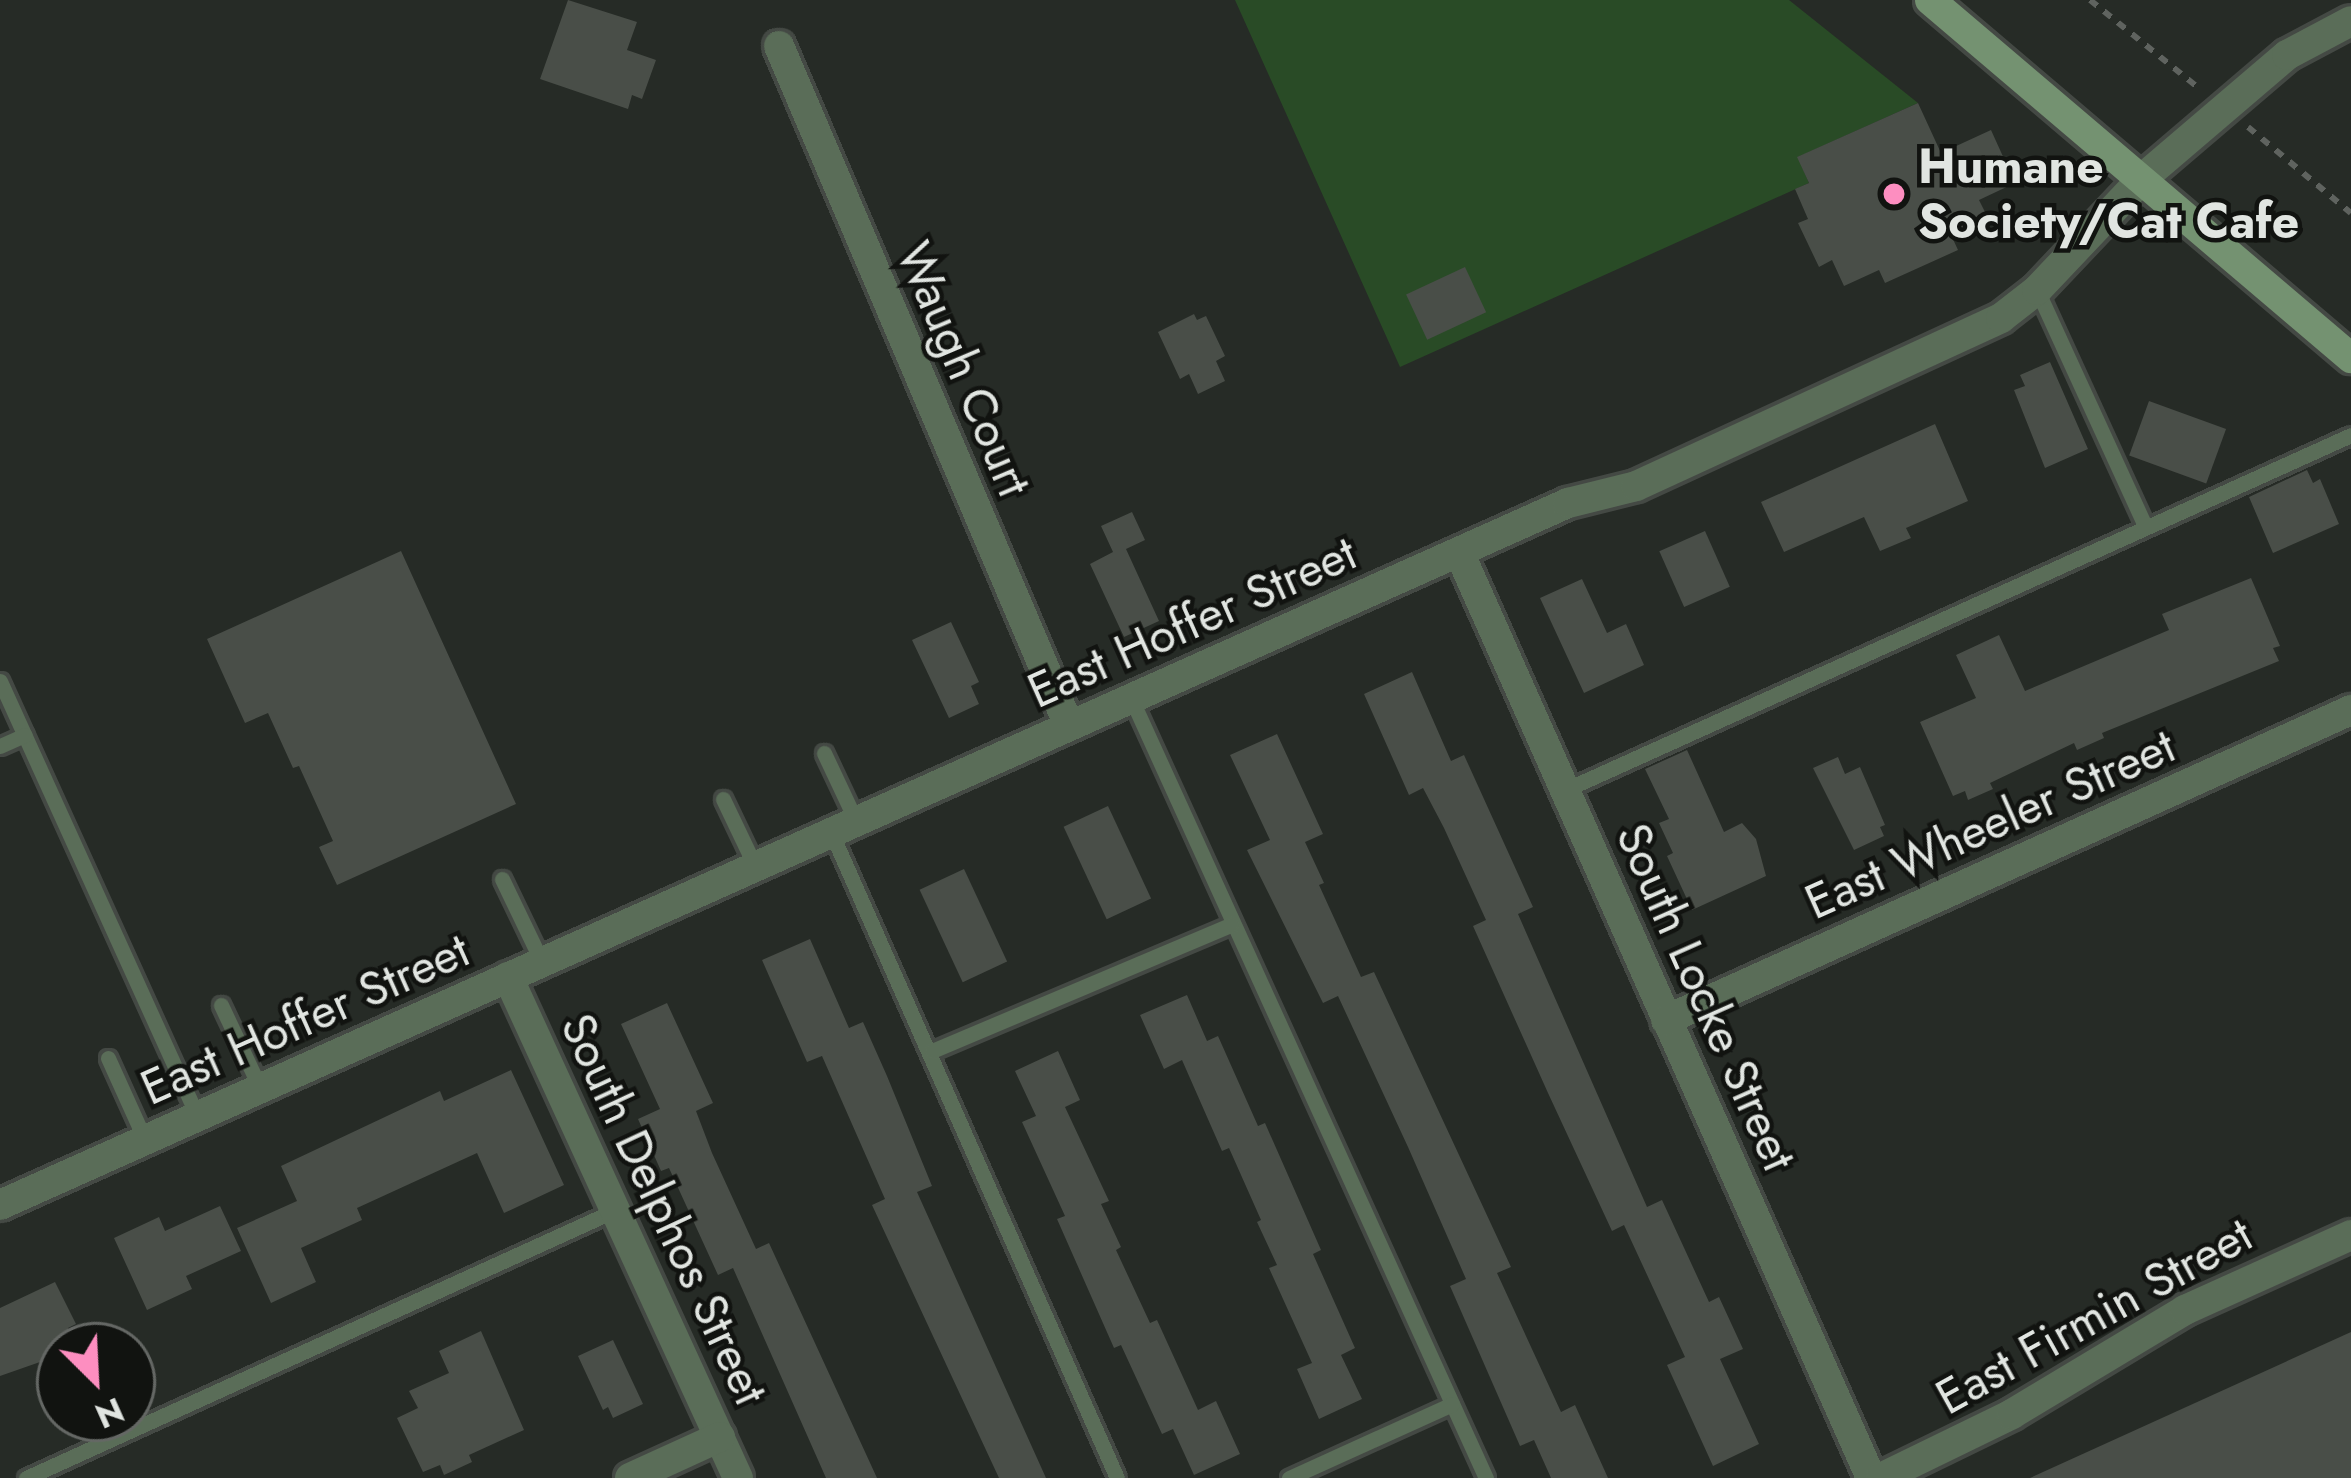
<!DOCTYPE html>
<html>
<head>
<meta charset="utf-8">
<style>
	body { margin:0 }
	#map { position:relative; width:2351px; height:1478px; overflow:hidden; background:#262b26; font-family:Jost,sans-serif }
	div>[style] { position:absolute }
	.green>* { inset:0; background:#294b26 }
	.building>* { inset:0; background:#494e48; transform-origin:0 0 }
	.path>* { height:6px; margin-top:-3px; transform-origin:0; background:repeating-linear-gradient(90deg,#5f635f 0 9px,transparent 0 18px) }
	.roads { filter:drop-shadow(3px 0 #444944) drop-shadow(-3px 0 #444944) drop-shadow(0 3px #444944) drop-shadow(0 -3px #444944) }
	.lane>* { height:15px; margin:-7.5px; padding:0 7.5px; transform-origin:7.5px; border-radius:7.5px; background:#5a6d58 }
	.street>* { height:30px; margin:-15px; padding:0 15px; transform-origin:15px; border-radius:15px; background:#5a6d58 }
	.secondary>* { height:30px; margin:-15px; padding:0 15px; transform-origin:15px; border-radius:15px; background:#749271 }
	.dots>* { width:33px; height:33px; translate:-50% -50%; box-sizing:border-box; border:6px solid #111310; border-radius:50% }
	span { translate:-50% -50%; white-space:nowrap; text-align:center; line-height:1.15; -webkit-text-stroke:9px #111310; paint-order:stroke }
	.poi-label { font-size:48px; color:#e1e5e1; font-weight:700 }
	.left { translate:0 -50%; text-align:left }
	.street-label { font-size:48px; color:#e1e5e1 }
	.north { position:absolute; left:36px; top:1322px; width:120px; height:120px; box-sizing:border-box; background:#111310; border:3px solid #646764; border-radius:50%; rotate:156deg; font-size:33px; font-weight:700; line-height:48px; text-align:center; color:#e1e5e1 }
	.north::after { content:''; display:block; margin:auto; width:42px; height:54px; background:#fd8ec0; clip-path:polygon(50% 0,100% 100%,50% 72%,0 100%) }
</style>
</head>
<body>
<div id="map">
	<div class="green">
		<i style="clip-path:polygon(1235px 0,1789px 0,1918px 103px,1798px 157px,1809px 183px,1400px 367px)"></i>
	</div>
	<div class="building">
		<i style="clip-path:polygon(568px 0,637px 22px,627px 50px,656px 60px,642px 99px,632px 95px,628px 109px,540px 79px)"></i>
		<i style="clip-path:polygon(1918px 103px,1941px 153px,1991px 130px,2015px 183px,1979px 200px,1989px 220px,1952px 237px,1958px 250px,1885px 283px,1879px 270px,1844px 286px,1832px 260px,1819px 267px,1798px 223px,1808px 219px,1795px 189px,1809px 183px,1797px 157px)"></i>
		<i style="left:1465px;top:267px;width:50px;height:65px;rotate:65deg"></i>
		<i style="clip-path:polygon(1194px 314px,1197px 320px,1206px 316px,1225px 356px,1216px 361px,1225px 381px,1198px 394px,1189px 374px,1180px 379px,1158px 332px)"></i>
		<i style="clip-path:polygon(2050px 362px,2088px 449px,2045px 468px,2014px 390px,2025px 386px,2020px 375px)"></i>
		<i style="left:2149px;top:401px;width:82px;height:58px;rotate:20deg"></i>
		<i style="clip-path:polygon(1935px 424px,1968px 501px,1906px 528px,1911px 538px,1880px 551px,1864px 517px,1784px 552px,1761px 502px)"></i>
		<i style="clip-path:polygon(2307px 470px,2313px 483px,2320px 479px,2339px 524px,2273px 553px,2249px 497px)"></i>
		<i style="clip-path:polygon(1132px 512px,1145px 540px,1126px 549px,1159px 621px,1124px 637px,1090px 564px,1113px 552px,1101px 526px)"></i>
		<i style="left:1705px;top:531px;width:61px;height:50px;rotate:66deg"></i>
		<i style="clip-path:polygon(401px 551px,516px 804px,337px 885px,319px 847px,333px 841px,299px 766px,293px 768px,268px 713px,245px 723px,207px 639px)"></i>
		<i style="clip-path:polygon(2251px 578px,2280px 646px,2273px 648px,2279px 661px,2102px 733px,2104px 738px,2077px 750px,2074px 743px,1990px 783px,1993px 789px,1968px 800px,1965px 791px,1953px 796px,1920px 722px,1976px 698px,1956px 655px,1999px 635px,2025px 691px,2169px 630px,2162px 614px)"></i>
		<i style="clip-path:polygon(1582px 579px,1607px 633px,1626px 624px,1644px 665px,1584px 693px,1540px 598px)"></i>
		<i style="clip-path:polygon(951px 622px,979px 682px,971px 686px,979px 704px,949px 718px,912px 640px)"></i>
		<i style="clip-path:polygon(1412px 672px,1451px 761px,1464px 755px,1533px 907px,1518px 914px,1647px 1207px,1662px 1200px,1709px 1302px,1719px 1297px,1743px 1349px,1720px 1359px,1759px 1444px,1713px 1466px,1667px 1365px,1685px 1357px,1624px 1225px,1612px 1231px,1548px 1093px,1473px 926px,1486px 920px,1444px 828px,1423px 788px,1409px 795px,1364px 694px)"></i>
		<i style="clip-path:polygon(1277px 734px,1323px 834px,1305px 842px,1324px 883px,1319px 885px,1361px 977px,1374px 972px,1511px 1267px,1497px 1273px,1561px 1412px,1575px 1405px,1608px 1478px,1551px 1478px,1534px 1440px,1520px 1446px,1450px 1286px,1466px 1279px,1408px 1147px,1338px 996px,1323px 1003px,1247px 850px,1270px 840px,1230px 755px)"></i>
		<i style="clip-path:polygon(1687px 750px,1724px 832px,1742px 823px,1756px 839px,1766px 876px,1692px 910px,1667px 856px,1673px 853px,1659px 823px,1669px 819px,1645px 769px)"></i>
		<i style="clip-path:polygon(1838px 757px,1845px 774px,1860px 767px,1885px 825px,1880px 827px,1884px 836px,1854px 850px,1813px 768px)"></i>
		<i style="left:1108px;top:806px;width:102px;height:49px;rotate:65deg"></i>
		<i style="left:964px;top:869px;width:102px;height:49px;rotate:65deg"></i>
		<i style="clip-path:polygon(810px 939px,849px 1028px,863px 1022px,887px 1076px,932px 1186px,917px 1192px,1046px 1478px,999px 1478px,872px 1205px,885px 1199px,822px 1056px,807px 1062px,762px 960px)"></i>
		<i style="clip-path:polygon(1187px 995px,1207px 1041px,1218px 1036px,1258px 1126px,1265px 1123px,1321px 1250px,1313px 1254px,1355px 1348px,1341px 1355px,1362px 1399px,1319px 1419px,1297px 1369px,1312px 1363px,1269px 1268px,1277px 1265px,1257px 1222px,1261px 1220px,1229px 1148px,1222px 1151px,1182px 1060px,1164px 1069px,1140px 1015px)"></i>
		<i style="clip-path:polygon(667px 1003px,713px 1103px,696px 1111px,712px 1153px,756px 1249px,769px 1243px,877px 1478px,826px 1478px,733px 1268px,718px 1275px,669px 1168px,661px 1171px,638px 1119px,660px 1109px,621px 1024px)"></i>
		<i style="clip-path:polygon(1058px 1051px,1080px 1100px,1065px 1107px,1109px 1201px,1101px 1204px,1121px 1247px,1116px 1250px,1150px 1323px,1157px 1320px,1198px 1410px,1216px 1401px,1240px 1454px,1194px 1475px,1173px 1429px,1162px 1434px,1121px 1345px,1114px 1348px,1057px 1219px,1065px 1216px,1022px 1122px,1036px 1116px,1015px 1071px)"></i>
		<i style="clip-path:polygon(511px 1070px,564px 1185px,504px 1213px,477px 1153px,357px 1208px,362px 1220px,301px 1248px,316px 1282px,271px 1303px,237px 1228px,297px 1201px,281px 1166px,440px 1091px,444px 1101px)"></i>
		<i style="clip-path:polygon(220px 1206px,241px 1251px,186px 1276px,192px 1289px,147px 1310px,114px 1238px,159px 1217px,165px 1231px)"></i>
		<i style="clip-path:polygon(55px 1282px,76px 1324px,68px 1328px,77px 1346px,60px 1346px,60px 1355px,0 1376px,0 1308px)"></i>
		<i style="clip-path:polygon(481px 1331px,524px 1430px,469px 1455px,472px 1462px,444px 1475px,440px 1465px,423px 1472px,397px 1418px,418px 1408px,409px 1391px,449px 1373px,439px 1351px)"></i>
		<i style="clip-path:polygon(2351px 1332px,2351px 1478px,2030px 1478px)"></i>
		<i style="clip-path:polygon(613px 1340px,643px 1404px,613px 1418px,608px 1407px,603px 1410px,578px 1356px)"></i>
	</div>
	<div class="path">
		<i style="left:2090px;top:0;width:141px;rotate:39deg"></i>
		<i style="left:2248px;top:127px;width:134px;rotate:39.9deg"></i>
	</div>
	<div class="roads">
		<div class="lane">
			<i style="left:2037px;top:290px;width:260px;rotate:65.4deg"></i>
			<i style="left:0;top:681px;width:478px;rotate:65.6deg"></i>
			<i style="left:1131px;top:698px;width:857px;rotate:65.53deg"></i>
			<i style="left:0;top:746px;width:27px;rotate:-24deg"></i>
			<i style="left:824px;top:753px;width:75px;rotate:64.8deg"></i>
			<i style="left:1567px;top:789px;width:860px;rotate:-24.3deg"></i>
			<i style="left:723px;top:799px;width:74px;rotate:64.5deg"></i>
			<i style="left:831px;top:832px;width:706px;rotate:66.12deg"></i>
			<i style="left:502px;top:879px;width:92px;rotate:64.3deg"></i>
			<i style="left:221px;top:1005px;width:92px;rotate:64.8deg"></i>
			<i style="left:932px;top:1051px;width:324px;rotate:-22.9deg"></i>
			<i style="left:108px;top:1058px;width:90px;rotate:65.7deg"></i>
			<i style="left:26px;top:1478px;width:650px;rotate:-24.44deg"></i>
			<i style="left:1289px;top:1478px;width:179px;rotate:-24.4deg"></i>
		</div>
		<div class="street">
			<i style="left:779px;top:46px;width:739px;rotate:66.9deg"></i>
			<i style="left:1459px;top:552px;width:1014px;rotate:66.01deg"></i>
			<i style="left:508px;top:977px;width:551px;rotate:65.34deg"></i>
			<i style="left:1666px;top:1020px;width:752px;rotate:-24.35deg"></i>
			<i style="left:0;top:1205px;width:1718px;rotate:-24.12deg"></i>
			<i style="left:1568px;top:503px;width:70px;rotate:-14deg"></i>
			<i style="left:1636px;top:486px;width:402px;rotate:-24.7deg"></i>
			<i style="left:2001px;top:318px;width:46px;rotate:-37.9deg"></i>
			<i style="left:2037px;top:290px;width:154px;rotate:-46.6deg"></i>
			<i style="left:2143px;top:178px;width:189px;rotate:-40.5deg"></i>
			<i style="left:2287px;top:55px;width:72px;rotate:-28deg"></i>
			<i style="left:630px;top:1478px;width:99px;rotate:-24.5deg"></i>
			<i style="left:1881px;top:1478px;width:146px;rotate:-26deg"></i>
			<i style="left:2012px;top:1414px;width:202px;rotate:-31deg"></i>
			<i style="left:2185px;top:1310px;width:182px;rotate:-24.3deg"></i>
		</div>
		<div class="secondary">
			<i style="left:1930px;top:0;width:553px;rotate:40.38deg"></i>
		</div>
	</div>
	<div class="dots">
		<i style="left:1894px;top:194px;background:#fd8ec0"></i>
	</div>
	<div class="poi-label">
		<span class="left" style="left:1918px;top:194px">Humane<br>Society/Cat Cafe</span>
	</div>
	<div class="street-label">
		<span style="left:964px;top:369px;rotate:67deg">Waugh Court</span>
		<span style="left:1192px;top:622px;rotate:-24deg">East Hoffer Street</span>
		<span style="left:1990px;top:824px;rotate:-24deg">East Wheeler Street</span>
		<span style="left:1706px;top:997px;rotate:66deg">South Locke Street</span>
		<span style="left:305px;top:1019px;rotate:-24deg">East Hoffer Street</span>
		<span style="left:664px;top:1209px;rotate:65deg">South Delphos Street</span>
		<span style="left:2094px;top:1316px;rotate:-29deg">East Firmin Street</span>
	</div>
	<div class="north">N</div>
</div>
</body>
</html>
